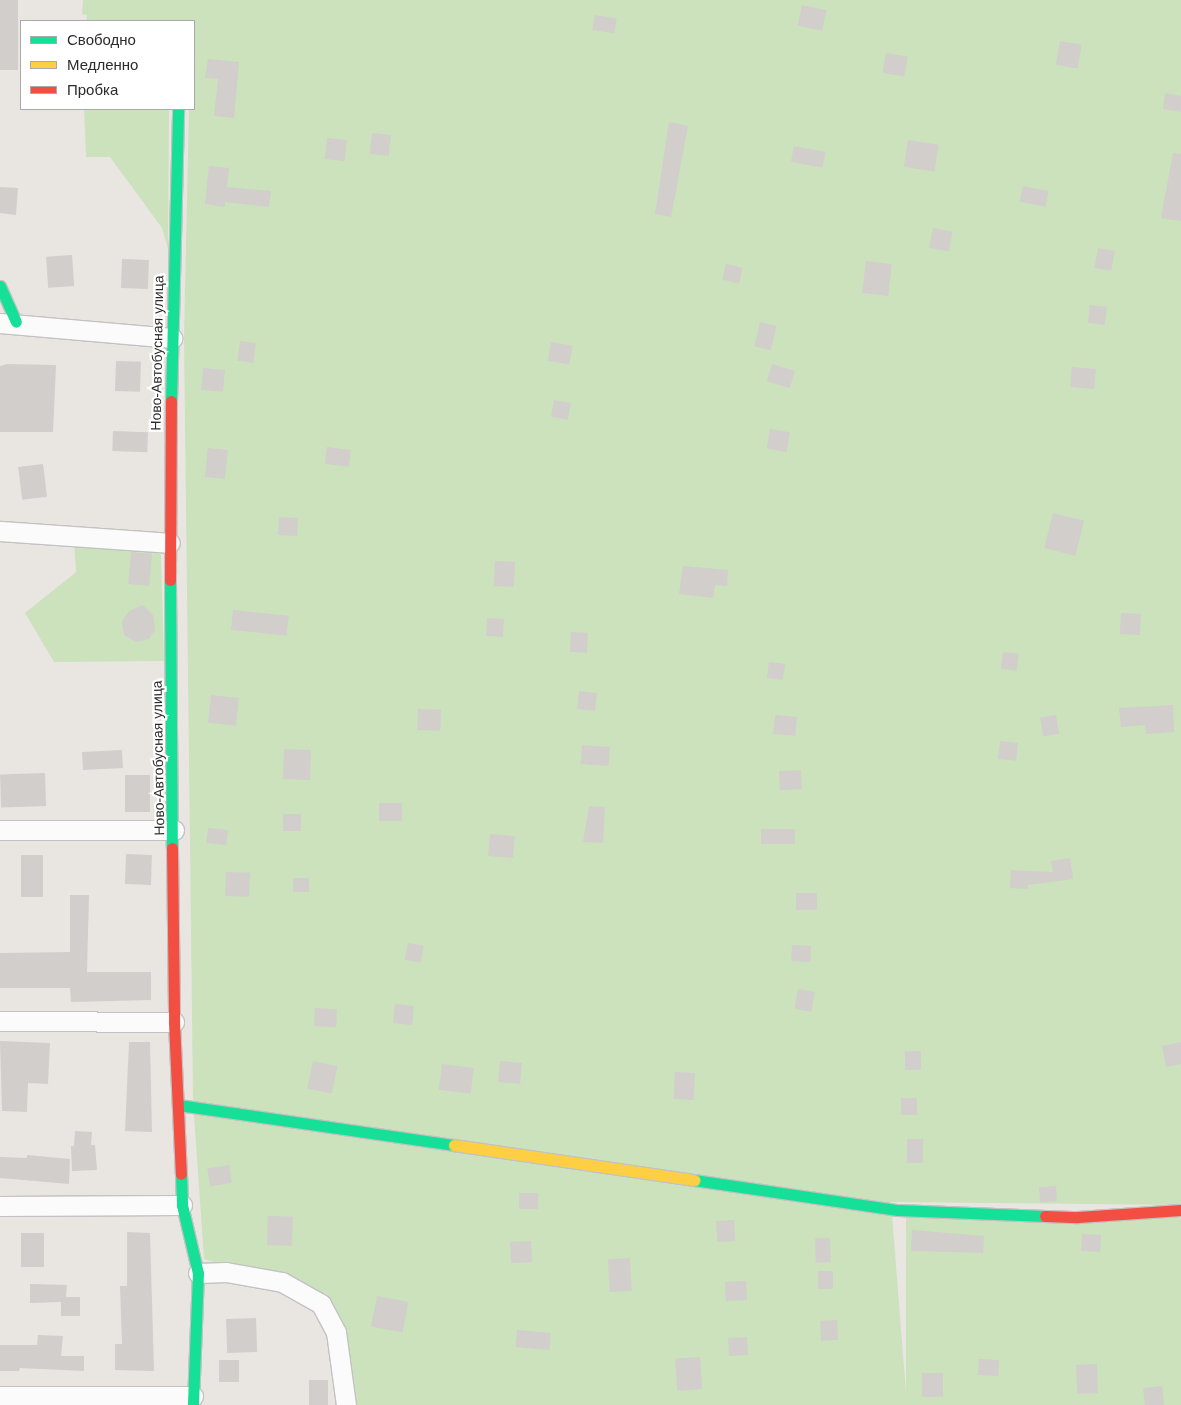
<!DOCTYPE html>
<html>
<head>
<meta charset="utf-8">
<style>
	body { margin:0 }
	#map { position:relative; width:1181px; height:1405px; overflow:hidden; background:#e9e6e2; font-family:Arial,sans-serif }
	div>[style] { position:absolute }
	.green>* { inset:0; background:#cbe2bd; transform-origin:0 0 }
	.building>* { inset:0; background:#d1cecb; transform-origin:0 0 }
	.roads { filter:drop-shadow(1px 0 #c3c2c2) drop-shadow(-1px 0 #c3c2c2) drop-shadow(0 1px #c3c2c2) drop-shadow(0 -1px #c3c2c2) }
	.street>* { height:19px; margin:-9.5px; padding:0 9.5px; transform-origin:9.5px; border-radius:9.5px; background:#fcfbfb }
	.fast>* { height:11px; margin:-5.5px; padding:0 5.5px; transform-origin:5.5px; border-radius:5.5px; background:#16e098 }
	.slow>* { height:11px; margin:-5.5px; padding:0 5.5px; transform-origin:5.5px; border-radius:5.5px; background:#ffcf43 }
	.jam>* { height:11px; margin:-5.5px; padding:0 5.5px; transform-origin:5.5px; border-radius:5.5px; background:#f24e42 }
	span { translate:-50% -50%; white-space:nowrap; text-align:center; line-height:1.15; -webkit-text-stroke:4.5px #fff; paint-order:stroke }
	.street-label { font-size:14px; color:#2b2b2b }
	.legend { position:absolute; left:20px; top:20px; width:175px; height:90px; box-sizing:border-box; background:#fff; border:1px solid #aaa; margin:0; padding:6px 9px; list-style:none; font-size:15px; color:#2b2b2b }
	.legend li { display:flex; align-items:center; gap:10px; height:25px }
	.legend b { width:25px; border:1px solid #aaa }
</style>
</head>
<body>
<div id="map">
	<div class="green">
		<i style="clip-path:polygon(83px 0,1181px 0,1181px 1205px,891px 1202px,907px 1405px,355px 1405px,347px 1333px,327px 1294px,204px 1259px,193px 1101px,184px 337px,189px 109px,194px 109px,194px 21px,86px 21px,87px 15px,82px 14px)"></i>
		<i style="clip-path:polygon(84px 109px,169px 109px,168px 249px,162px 228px,110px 157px,86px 157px)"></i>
		<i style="clip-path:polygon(74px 542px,156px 551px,161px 555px,164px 661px,54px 662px,25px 613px,76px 572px)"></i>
		<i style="left:1181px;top:1218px;width:187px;height:275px;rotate:90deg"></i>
	</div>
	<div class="building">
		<i style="left:0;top:0;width:18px;height:70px"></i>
		<i style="left:802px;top:5px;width:25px;height:21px;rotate:12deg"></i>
		<i style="left:595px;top:15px;width:22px;height:15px;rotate:10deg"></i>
		<i style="left:1060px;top:41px;width:22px;height:24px;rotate:10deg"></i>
		<i style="left:886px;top:53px;width:22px;height:20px;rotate:10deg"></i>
		<i style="clip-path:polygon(208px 59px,239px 62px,234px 118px,214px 116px,218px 79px,205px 78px)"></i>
		<i style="clip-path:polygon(1165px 93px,1181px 96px,1181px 112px,1163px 109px)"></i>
		<i style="clip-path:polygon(669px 122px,688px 126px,671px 217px,655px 214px)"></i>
		<i style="left:372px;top:133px;width:19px;height:21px;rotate:6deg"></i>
		<i style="left:327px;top:138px;width:20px;height:21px;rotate:6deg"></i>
		<i style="left:908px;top:140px;width:31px;height:27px;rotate:9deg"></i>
		<i style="left:794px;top:146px;width:32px;height:16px;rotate:11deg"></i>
		<i style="clip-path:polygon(1173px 153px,1181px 154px,1181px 221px,1161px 218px)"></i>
		<i style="clip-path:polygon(209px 166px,229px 168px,227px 187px,271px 191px,269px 207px,225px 202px,225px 207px,205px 204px)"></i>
		<i style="left:1023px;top:186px;width:26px;height:16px;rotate:11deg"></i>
		<i style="clip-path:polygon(0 187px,18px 188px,16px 215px,0 213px)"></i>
		<i style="left:933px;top:228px;width:20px;height:20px;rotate:11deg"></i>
		<i style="left:1098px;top:248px;width:17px;height:20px;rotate:10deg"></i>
		<i style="left:72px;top:255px;width:31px;height:26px;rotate:86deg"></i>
		<i style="left:122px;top:259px;width:27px;height:29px;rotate:2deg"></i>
		<i style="left:866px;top:261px;width:26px;height:32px;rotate:7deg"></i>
		<i style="left:726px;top:264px;width:17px;height:16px;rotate:13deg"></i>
		<i style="left:1090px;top:305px;width:17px;height:18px;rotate:7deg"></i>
		<i style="left:760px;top:322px;width:17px;height:25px;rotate:13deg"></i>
		<i style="left:240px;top:341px;width:16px;height:20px;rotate:7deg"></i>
		<i style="left:551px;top:342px;width:22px;height:19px;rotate:10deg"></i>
		<i style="left:116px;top:361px;width:25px;height:30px;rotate:2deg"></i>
		<i style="clip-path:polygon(7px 364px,56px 365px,53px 432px,0 432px,0 366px)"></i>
		<i style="left:772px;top:364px;width:24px;height:18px;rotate:17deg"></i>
		<i style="left:1072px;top:367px;width:24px;height:20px;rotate:5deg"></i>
		<i style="left:203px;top:368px;width:22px;height:22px;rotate:5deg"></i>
		<i style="left:554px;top:400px;width:17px;height:17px;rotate:10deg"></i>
		<i style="left:770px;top:429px;width:20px;height:20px;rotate:9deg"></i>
		<i style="left:113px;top:431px;width:35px;height:20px;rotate:2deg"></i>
		<i style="left:327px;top:447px;width:24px;height:17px;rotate:7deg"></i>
		<i style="left:208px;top:448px;width:20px;height:29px;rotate:6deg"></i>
		<i style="left:43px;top:464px;width:33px;height:25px;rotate:83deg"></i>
		<i style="left:1053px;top:513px;width:32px;height:36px;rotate:14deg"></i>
		<i style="left:279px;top:517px;width:19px;height:18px;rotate:3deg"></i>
		<i style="left:131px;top:552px;width:21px;height:32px;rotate:5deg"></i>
		<i style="left:495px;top:561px;width:20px;height:25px;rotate:3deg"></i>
		<i style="clip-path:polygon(683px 566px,728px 570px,727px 586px,715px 585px,713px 598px,679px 594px)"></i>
		<i style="clip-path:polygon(143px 605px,153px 615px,155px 630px,149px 639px,136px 642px,124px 635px,122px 622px,129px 611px)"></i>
		<i style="left:233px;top:610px;width:56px;height:20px;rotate:6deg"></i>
		<i style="left:1121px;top:613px;width:20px;height:21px;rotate:3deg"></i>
		<i style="left:487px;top:618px;width:17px;height:18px;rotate:3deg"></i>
		<i style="left:571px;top:632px;width:17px;height:20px;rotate:3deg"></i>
		<i style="left:1003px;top:652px;width:16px;height:17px;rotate:7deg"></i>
		<i style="left:769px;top:662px;width:16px;height:16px;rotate:7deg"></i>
		<i style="left:579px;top:691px;width:18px;height:18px;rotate:6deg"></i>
		<i style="left:211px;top:695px;width:28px;height:28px;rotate:6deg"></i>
		<i style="clip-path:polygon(1173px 705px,1174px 732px,1146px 734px,1145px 725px,1121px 727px,1119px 708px)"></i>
		<i style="left:418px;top:709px;width:23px;height:21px;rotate:2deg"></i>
		<i style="left:775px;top:715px;width:22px;height:19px;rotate:5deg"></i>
		<i style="left:1056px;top:715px;width:19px;height:16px;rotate:81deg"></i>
		<i style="left:1000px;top:741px;width:18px;height:18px;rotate:6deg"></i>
		<i style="left:582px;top:745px;width:28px;height:19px;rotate:4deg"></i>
		<i style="left:284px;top:749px;width:27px;height:30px;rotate:2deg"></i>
		<i style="left:122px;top:750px;width:18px;height:40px;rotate:87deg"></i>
		<i style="left:801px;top:770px;width:19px;height:22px;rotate:87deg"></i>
		<i style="left:45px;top:773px;width:33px;height:45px;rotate:88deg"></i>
		<i style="left:125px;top:775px;width:25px;height:37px"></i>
		<i style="left:379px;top:803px;width:23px;height:18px"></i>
		<i style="clip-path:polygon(589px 806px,605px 807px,603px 843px,583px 842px)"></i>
		<i style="left:283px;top:814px;width:18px;height:17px"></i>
		<i style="left:208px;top:828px;width:20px;height:15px;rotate:6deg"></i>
		<i style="left:761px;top:829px;width:34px;height:15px"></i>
		<i style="left:490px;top:834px;width:25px;height:22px;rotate:5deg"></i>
		<i style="left:126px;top:854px;width:26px;height:30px;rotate:2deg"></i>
		<i style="left:21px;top:855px;width:22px;height:42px"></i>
		<i style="clip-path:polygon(1070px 858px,1073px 879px,1028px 885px,1028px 889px,1010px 888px,1011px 870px,1053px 872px,1051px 861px)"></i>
		<i style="left:226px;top:872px;width:24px;height:24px;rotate:2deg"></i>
		<i style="left:293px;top:878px;width:16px;height:14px"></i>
		<i style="left:796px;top:893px;width:21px;height:17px"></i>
		<i style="clip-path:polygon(70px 895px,89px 895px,87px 972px,151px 972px,151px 1000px,71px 1002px,70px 988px,0 988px,0 953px,70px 952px)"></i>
		<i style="left:408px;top:943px;width:16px;height:17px;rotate:11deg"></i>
		<i style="left:792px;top:945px;width:19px;height:16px;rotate:3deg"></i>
		<i style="left:798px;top:989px;width:17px;height:20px;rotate:10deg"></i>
		<i style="left:395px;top:1004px;width:19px;height:19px;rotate:6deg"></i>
		<i style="left:315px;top:1008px;width:22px;height:18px;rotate:3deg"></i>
		<i style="clip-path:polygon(0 1041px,50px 1043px,48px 1084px,28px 1083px,27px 1112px,2px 1111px)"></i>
		<i style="clip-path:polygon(129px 1042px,150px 1042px,152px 1132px,125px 1131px)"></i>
		<i style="clip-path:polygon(1181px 1042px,1181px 1064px,1166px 1067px,1162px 1046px)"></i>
		<i style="left:905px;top:1051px;width:16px;height:19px"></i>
		<i style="left:313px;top:1061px;width:25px;height:28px;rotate:12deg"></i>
		<i style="left:500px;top:1061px;width:22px;height:21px;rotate:5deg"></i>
		<i style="left:442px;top:1064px;width:32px;height:26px;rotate:7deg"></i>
		<i style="left:675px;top:1072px;width:20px;height:27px;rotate:3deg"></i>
		<i style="left:917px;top:1098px;width:17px;height:16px;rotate:90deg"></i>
		<i style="clip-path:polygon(75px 1131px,92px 1132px,91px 1145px,95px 1145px,97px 1170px,72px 1171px,71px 1146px,74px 1146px)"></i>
		<i style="left:923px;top:1139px;width:24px;height:16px;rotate:90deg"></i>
		<i style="clip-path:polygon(27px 1155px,70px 1159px,69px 1184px,0 1178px,0 1157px,27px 1158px)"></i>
		<i style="left:229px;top:1165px;width:18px;height:22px;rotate:81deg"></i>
		<i style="left:1056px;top:1186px;width:15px;height:17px;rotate:86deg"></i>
		<i style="left:519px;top:1193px;width:19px;height:16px"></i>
		<i style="left:268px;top:1216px;width:25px;height:29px;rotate:2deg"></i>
		<i style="left:734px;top:1220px;width:21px;height:18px;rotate:87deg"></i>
		<i style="clip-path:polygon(912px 1230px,984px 1236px,983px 1253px,911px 1251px)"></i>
		<i style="clip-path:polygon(127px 1232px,150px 1233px,154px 1371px,115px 1370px,115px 1344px,122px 1344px,120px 1286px,127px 1286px)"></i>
		<i style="left:21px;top:1233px;width:23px;height:34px"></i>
		<i style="left:1082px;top:1234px;width:19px;height:17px;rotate:3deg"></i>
		<i style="left:830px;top:1238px;width:24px;height:15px;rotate:88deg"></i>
		<i style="left:531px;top:1241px;width:21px;height:21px;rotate:87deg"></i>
		<i style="left:630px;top:1258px;width:33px;height:22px;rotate:87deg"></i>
		<i style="left:833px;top:1271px;width:18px;height:15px;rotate:90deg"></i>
		<i style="left:746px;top:1281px;width:19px;height:21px;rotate:87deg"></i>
		<i style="clip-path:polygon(30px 1284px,67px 1285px,66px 1297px,80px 1297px,80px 1316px,61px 1316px,61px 1302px,30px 1303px)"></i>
		<i style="left:377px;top:1296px;width:32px;height:31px;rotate:11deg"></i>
		<i style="left:256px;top:1318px;width:34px;height:30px;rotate:88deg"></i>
		<i style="left:837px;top:1320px;width:20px;height:17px;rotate:87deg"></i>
		<i style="left:517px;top:1330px;width:34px;height:17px;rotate:5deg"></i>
		<i style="clip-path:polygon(38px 1335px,63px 1336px,61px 1356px,84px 1356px,84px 1371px,20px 1368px,19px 1371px,0 1371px,0 1345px,37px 1345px)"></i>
		<i style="left:747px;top:1337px;width:18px;height:19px;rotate:87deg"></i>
		<i style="left:700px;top:1357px;width:32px;height:25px;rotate:86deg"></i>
		<i style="left:979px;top:1359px;width:20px;height:16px;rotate:3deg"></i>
		<i style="left:219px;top:1360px;width:20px;height:22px"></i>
		<i style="left:1097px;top:1364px;width:29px;height:21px;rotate:88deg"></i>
		<i style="left:922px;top:1373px;width:21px;height:24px"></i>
		<i style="left:309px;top:1380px;width:19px;height:25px"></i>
		<i style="left:1162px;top:1386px;width:19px;height:19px;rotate:84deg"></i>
	</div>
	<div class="roads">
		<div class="street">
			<i style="left:0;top:323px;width:173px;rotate:5deg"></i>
			<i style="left:0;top:531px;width:170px;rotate:4deg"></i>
			<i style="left:0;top:830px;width:174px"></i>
			<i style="left:0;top:1021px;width:174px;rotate:0.3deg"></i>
			<i style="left:0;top:1206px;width:182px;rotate:-0.3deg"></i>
			<i style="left:198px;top:1273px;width:28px;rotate:-2deg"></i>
			<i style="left:226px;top:1272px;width:57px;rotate:10.1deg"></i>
			<i style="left:282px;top:1282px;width:45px;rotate:29.4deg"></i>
			<i style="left:321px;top:1304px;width:32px;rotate:62deg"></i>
			<i style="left:336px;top:1332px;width:74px;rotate:82.2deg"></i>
			<i style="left:0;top:1396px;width:193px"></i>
		</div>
		<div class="fast">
			<i style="left:0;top:286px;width:39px;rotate:66deg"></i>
			<i style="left:171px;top:401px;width:292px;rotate:-88.6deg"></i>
			<i style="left:170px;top:580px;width:268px;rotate:89.6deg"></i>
			<i style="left:179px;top:1105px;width:278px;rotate:8.3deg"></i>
			<i style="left:181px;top:1174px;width:31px;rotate:88deg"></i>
			<i style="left:182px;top:1205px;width:70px;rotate:76.8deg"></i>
			<i style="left:198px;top:1273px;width:132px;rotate:92.2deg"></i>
			<i style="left:694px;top:1180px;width:206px;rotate:8.4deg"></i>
			<i style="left:898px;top:1210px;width:147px;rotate:2.3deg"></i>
		</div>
		<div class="slow">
			<i style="left:454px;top:1145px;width:243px;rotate:8.3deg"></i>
		</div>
		<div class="jam">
			<i style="left:170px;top:580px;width:179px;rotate:-89.7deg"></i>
			<i style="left:172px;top:848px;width:174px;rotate:89.3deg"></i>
			<i style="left:174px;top:1022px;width:152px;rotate:87.4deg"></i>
			<i style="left:1045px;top:1216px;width:33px;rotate:2deg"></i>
			<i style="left:1078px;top:1217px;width:103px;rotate:-3.9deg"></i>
		</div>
	</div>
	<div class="street-label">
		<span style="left:157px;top:353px;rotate:-89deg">Ново-Автобусная улица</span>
		<span style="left:158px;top:758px;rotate:-91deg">Ново-Автобусная улица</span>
	</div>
	<ul class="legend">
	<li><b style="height:6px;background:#16e098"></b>Свободно</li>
	<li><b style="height:6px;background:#ffcf43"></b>Медленно</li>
	<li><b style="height:6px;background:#f24e42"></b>Пробка</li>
	</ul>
</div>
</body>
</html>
